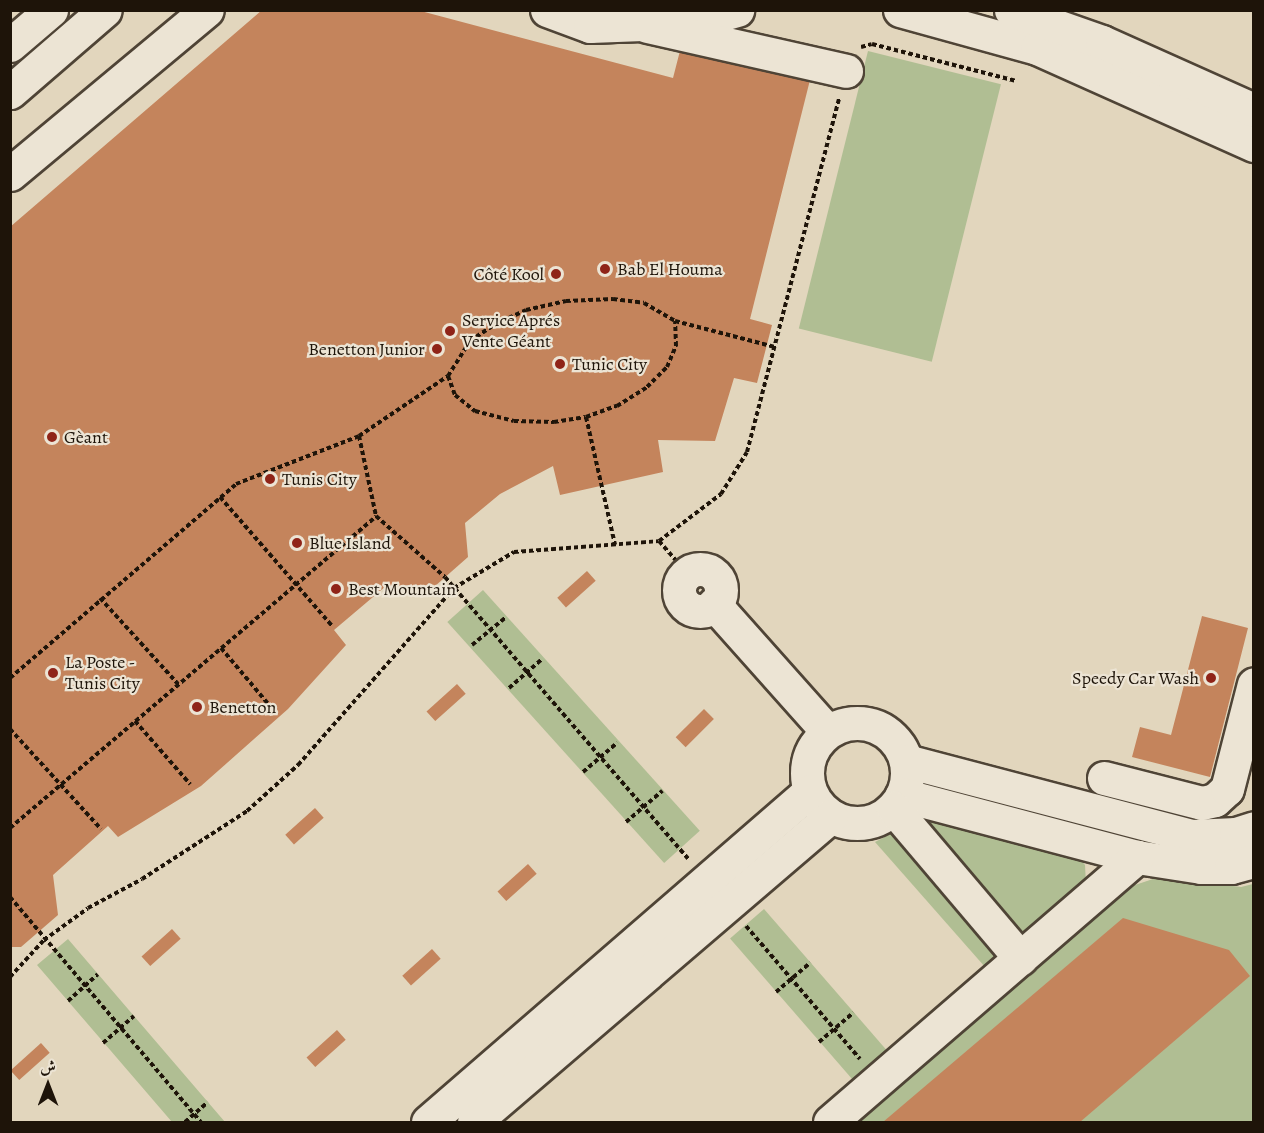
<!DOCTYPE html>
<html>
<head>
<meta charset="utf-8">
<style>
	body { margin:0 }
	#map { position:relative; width:1264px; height:1133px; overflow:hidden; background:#e2d6bd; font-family:Alegreya,Amiri,serif }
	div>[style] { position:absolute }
	.green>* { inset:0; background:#b0be93; transform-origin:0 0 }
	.building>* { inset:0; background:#c4845c; transform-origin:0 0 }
	.path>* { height:4px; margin-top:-2px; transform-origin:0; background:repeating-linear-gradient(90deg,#1e1409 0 4.5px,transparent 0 7.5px) }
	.roads { filter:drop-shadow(2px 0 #4f4436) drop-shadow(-2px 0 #4f4436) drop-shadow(0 2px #4f4436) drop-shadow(0 -2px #4f4436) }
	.minor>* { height:33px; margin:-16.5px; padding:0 16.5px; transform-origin:16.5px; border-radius:16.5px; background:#ece4d4 }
	.minor>.ring { margin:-16.5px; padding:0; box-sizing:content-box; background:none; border:33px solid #ece4d4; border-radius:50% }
	.dots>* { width:16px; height:16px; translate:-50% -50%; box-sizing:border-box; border:3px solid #ece4d4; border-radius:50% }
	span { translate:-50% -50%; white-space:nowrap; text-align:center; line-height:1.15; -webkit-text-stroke:4.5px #ece4d4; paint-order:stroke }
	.poi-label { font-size:18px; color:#1e1409 }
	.left { translate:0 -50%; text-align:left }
	.right { translate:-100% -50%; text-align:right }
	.frame { position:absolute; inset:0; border:12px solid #1e1409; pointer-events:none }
	.north { position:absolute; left:18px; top:1055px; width:60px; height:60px; -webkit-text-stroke:4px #ece4d4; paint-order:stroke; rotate:0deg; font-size:16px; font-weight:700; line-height:24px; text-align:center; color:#1e1409 }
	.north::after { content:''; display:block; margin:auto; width:21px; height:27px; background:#1e1409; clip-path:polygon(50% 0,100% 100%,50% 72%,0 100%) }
</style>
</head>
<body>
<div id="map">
	<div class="green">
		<i style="left:868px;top:51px;width:137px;height:286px;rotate:14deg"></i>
		<i style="left:483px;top:590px;width:324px;height:48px;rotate:48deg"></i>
		<i style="clip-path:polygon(931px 813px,1073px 850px,1085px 865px,1086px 884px,985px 967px,875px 842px)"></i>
		<i style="clip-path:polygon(1159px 877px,1241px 887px,1253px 884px,1253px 1122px,849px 1122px,1117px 891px)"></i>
		<i style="left:764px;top:909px;width:188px;height:45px;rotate:49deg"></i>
		<i style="clip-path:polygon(68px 939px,134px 1016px,225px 1122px,172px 1122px,37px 965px)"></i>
	</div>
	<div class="building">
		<i style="clip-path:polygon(262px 10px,417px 10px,673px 78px,682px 43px,811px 76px,750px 319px,772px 325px,757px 383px,734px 378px,715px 441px,658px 440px,663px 472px,560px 495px,553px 466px,500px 494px,465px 523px,468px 557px,426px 594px,386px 586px,334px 630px,346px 645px,288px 709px,201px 786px,118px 837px,108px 826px,53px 875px,58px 915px,21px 947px,10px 947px,10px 227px)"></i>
		<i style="left:587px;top:571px;width:13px;height:40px;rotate:48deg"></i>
		<i style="clip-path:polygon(1202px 616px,1248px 628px,1210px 777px,1132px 757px,1140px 727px,1171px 735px)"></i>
		<i style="left:457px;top:684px;width:13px;height:41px;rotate:48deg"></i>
		<i style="left:704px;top:709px;width:14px;height:40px;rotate:45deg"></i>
		<i style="left:315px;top:808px;width:13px;height:40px;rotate:48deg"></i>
		<i style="left:528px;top:864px;width:13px;height:41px;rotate:48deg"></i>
		<i style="clip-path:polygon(1123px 918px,1229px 950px,1250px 976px,1080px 1122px,883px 1122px)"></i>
		<i style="left:172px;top:929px;width:13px;height:41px;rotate:48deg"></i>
		<i style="left:432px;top:949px;width:13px;height:40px;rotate:48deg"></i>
		<i style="left:337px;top:1030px;width:13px;height:41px;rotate:48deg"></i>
		<i style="left:41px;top:1043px;width:13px;height:41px;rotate:48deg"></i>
	</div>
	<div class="path">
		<i style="left:861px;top:47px;width:11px;rotate:-15deg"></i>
		<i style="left:872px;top:44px;width:149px;rotate:14.4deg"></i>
		<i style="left:448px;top:376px;width:20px;rotate:70deg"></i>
		<i style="left:455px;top:395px;width:26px;rotate:39deg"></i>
		<i style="left:475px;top:411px;width:40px;rotate:14.4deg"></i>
		<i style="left:514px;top:421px;width:40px;rotate:1.4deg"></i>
		<i style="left:554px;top:422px;width:32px;rotate:-9deg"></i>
		<i style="left:586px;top:417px;width:33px;rotate:-20deg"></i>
		<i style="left:617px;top:406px;width:36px;rotate:-32deg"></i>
		<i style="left:647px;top:387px;width:28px;rotate:-45deg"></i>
		<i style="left:667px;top:367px;width:23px;rotate:-67deg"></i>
		<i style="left:676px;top:346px;width:25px;rotate:-92deg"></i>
		<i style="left:586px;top:417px;width:131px;rotate:77.2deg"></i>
		<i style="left:359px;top:436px;width:82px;rotate:78deg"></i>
		<i style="left:376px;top:516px;width:92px;rotate:41.5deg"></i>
		<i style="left:445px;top:577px;width:372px;rotate:49.2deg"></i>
		<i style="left:220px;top:497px;width:171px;rotate:49deg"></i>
		<i style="left:659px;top:541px;width:43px;rotate:48.8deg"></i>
		<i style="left:100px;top:598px;width:116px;rotate:47.8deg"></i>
		<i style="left:472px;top:645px;width:43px;rotate:-39.3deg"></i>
		<i style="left:221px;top:648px;width:85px;rotate:49.8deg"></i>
		<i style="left:10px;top:678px;width:298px;rotate:-40.6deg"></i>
		<i style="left:236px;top:484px;width:132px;rotate:-21.3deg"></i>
		<i style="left:359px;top:436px;width:107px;rotate:-34deg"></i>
		<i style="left:448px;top:376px;width:41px;rotate:-57.8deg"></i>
		<i style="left:470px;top:341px;width:30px;rotate:-34deg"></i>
		<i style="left:495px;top:324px;width:34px;rotate:-24deg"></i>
		<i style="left:526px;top:310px;width:41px;rotate:-12.7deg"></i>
		<i style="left:566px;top:301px;width:47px;rotate:-2.4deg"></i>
		<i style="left:613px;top:299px;width:31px;rotate:7deg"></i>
		<i style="left:644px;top:303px;width:36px;rotate:30deg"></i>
		<i style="left:675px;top:321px;width:103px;rotate:14.6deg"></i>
		<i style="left:509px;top:688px;width:44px;rotate:-41.3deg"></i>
		<i style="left:135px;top:721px;width:84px;rotate:48.9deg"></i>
		<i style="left:10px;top:729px;width:135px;rotate:47.7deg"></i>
		<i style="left:583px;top:772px;width:45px;rotate:-40.5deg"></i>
		<i style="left:626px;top:822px;width:48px;rotate:-40.7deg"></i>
		<i style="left:10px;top:828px;width:481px;rotate:-40.4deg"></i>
		<i style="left:10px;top:897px;width:295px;rotate:49.7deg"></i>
		<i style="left:746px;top:926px;width:175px;rotate:49.4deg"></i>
		<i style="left:10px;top:977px;width:50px;rotate:-47.4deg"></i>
		<i style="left:44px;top:940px;width:54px;rotate:-36deg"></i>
		<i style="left:88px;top:908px;width:61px;rotate:-28.2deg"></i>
		<i style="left:142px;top:879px;width:125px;rotate:-32.9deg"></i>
		<i style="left:247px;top:811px;width:69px;rotate:-42deg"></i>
		<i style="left:298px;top:765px;width:236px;rotate:-48.6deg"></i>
		<i style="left:454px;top:588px;width:70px;rotate:-31deg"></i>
		<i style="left:514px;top:552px;width:145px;rotate:-4.3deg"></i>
		<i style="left:659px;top:541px;width:78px;rotate:-37.2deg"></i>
		<i style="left:721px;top:494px;width:49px;rotate:-58.2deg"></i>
		<i style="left:747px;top:452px;width:366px;rotate:-75.4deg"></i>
		<i style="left:776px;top:992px;width:45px;rotate:-40.5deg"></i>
		<i style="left:68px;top:1001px;width:40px;rotate:-42deg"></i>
		<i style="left:819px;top:1042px;width:45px;rotate:-40.5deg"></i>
		<i style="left:103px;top:1043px;width:41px;rotate:-41.1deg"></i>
		<i style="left:185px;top:1122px;width:30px;rotate:-41deg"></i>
	</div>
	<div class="roads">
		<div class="minor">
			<i style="left:547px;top:10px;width:46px;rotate:20.4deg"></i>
			<i style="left:590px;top:26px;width:105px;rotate:-2.2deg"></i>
			<i style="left:695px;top:22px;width:44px;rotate:-15.9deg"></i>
			<i style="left:900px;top:10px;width:142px;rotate:15.5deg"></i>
			<i style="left:1037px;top:48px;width:238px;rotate:24.1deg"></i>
			<i style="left:1011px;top:10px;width:96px;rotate:19.4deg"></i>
			<i style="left:1102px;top:42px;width:167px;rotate:24.1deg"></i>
			<i style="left:647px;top:26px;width:204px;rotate:12.7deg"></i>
			<i style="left:10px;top:45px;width:54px;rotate:-40.5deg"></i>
			<i style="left:10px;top:92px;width:125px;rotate:-40.8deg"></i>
			<i style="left:10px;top:174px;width:256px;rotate:-39.8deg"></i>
			<i class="ring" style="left:679px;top:569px;width:9px;height:9px"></i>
			<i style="left:714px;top:604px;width:171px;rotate:48.3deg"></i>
			<i class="ring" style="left:807px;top:723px;width:67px;height:67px"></i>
			<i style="left:906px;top:761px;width:296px;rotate:14.7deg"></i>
			<i style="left:1192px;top:836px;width:44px;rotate:-2.6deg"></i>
			<i style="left:1236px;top:834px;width:19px;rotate:-18deg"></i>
			<i style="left:1104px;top:778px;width:101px;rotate:14.3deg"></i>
			<i style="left:1202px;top:803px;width:13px;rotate:-13deg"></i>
			<i style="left:1215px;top:800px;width:16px;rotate:-43deg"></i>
			<i style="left:1227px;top:789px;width:108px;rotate:-75.6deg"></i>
			<i style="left:902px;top:795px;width:243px;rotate:14.8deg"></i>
			<i style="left:1137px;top:857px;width:65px;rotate:8.9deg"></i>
			<i style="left:1201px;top:867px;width:30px"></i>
			<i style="left:1231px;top:867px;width:24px;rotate:-15deg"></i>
			<i style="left:893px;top:808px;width:197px;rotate:49.7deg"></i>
			<i style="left:428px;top:1122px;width:505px;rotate:-40.91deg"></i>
			<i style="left:474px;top:1122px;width:470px;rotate:-40.6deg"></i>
			<i style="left:830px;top:1122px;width:406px;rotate:-40.8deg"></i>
		</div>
	</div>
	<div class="dots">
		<i style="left:605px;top:269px;background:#8f2418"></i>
		<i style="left:556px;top:274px;background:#8f2418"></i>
		<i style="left:450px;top:331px;background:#8f2418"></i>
		<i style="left:437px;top:349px;background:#8f2418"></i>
		<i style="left:560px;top:364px;background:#8f2418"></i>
		<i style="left:52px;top:437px;background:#8f2418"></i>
		<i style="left:270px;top:479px;background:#8f2418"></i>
		<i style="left:297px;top:543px;background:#8f2418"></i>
		<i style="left:336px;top:589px;background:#8f2418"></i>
		<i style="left:53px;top:673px;background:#8f2418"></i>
		<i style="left:1211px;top:678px;background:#8f2418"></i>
		<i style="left:197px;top:707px;background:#8f2418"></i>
	</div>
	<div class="poi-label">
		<span class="left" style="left:617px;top:269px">Bab El Houma</span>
		<span class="right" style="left:544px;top:274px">Côté Kool</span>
		<span class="left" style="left:462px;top:331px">Service Aprés<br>Vente Géant</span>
		<span class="right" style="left:425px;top:349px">Benetton Junior</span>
		<span class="left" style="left:572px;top:364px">Tunic City</span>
		<span class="left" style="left:64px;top:437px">Gèant</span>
		<span class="left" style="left:282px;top:479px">Tunis City</span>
		<span class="left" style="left:309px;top:543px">Blue Island</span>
		<span class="left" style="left:348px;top:589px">Best Mountain</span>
		<span class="left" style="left:65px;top:673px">La Poste -<br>Tunis City</span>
		<span class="right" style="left:1199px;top:678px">Speedy Car Wash</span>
		<span class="left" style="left:209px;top:707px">Benetton</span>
	</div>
	<div class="frame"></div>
	<div class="north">ش</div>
</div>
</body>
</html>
